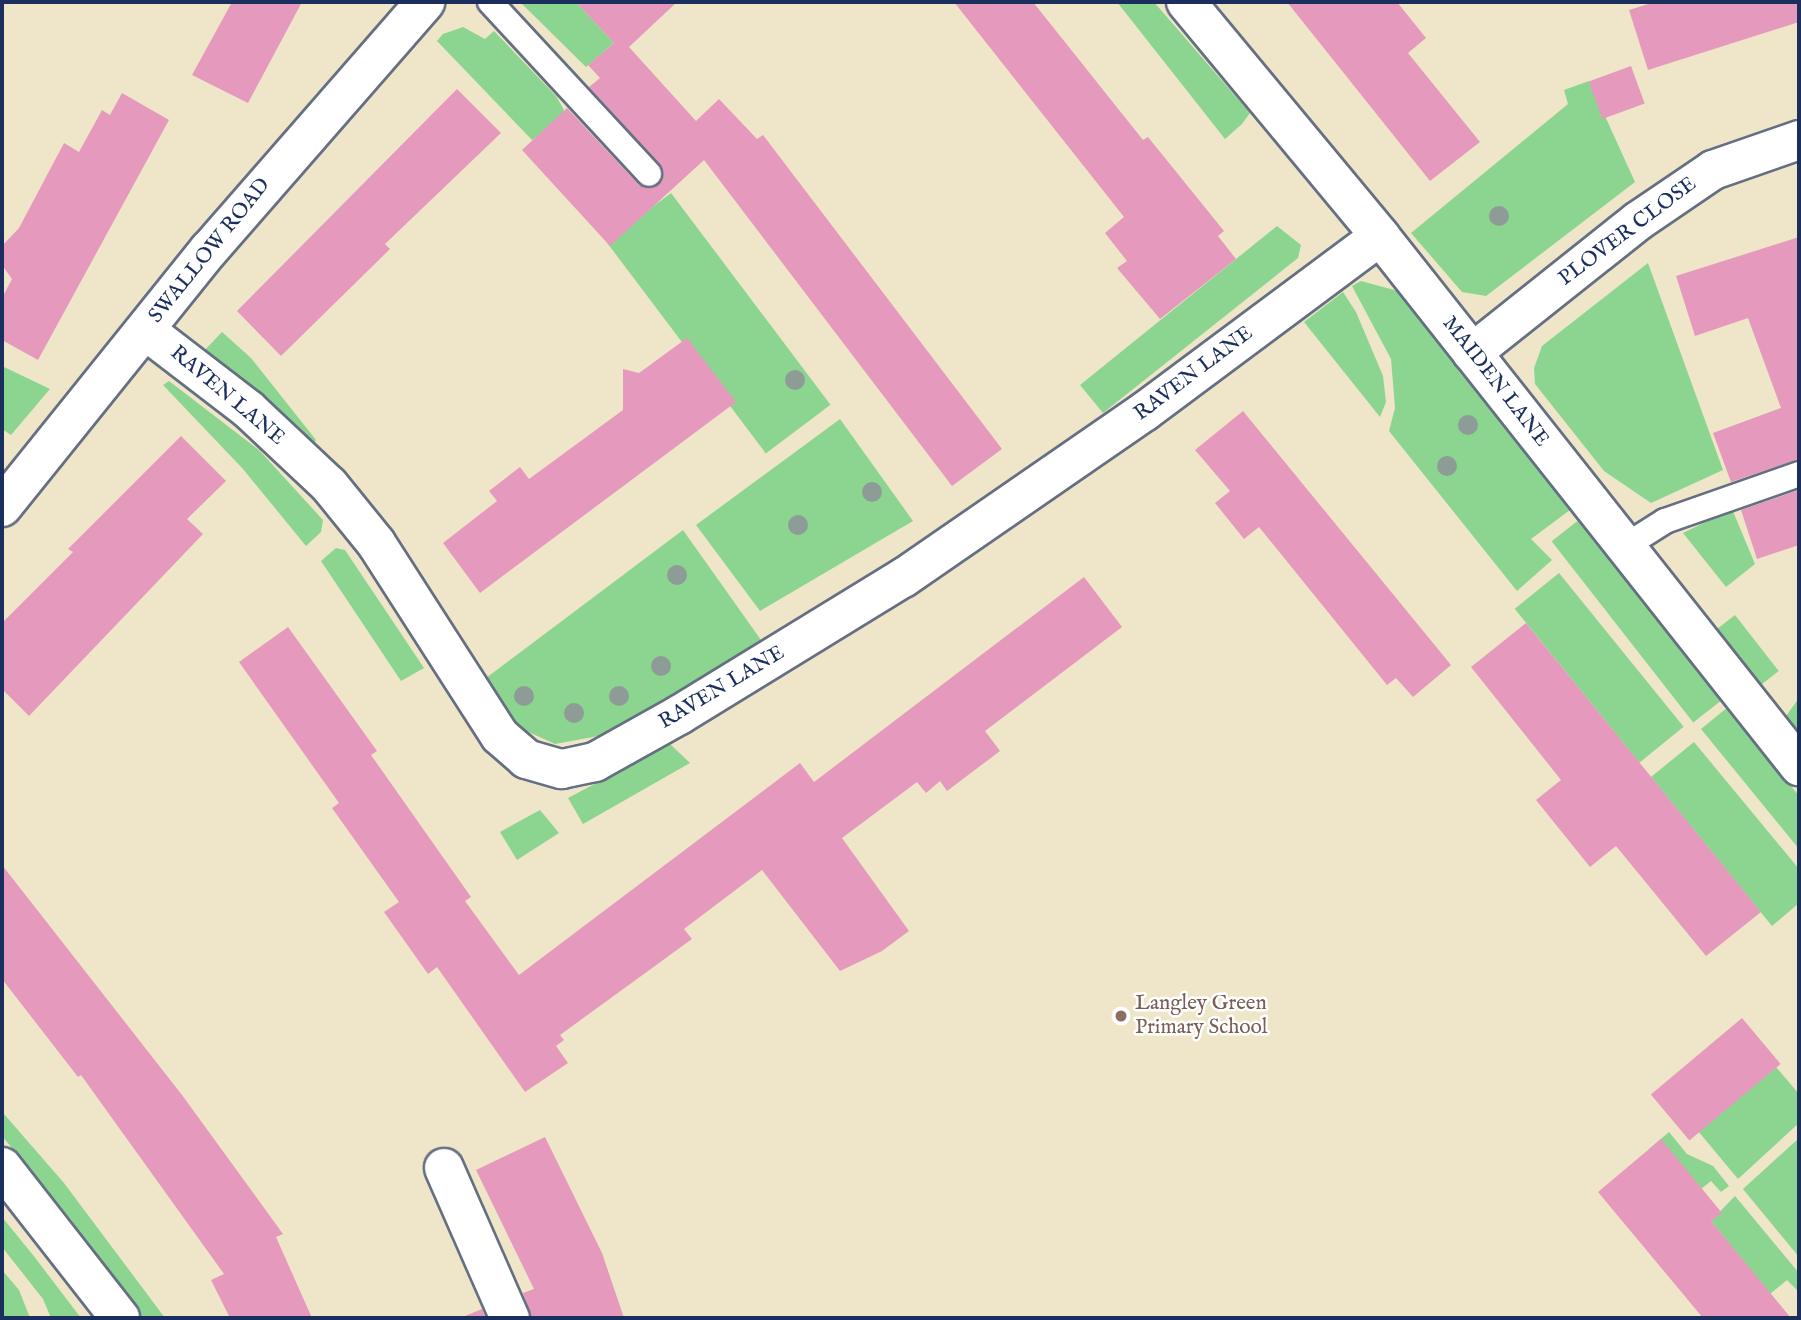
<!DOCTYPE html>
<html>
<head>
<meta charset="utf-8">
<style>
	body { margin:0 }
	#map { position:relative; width:1801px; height:1320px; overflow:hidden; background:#efe5c8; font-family:"IM FELL English",serif }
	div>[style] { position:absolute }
	.green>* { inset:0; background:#8cd590; transform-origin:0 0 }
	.building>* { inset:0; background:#e59abd; transform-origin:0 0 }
	.roads { filter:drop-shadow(2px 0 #656f83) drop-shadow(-2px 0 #656f83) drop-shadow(0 2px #656f83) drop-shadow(0 -2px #656f83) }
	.service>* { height:24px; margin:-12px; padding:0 12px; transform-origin:12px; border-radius:12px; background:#fff }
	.minor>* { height:38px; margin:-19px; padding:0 19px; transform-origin:19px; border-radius:19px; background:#fff }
	.trees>* { width:20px; height:20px; margin:-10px; border-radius:50%; background:#8d9c96 }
	.dots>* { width:19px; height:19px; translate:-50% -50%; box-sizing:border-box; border:4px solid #fff; border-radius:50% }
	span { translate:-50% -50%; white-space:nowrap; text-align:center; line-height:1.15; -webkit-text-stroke:5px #fff; paint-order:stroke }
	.street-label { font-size:21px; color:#1b2f5e }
	.education-label { font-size:21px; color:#785e54 }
	.left { translate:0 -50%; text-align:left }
	.frame { position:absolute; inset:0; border:4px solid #1b2f5e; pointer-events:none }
</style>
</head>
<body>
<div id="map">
	<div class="green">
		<i style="clip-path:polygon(520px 2px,576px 2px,614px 43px,586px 67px)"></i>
		<i style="clip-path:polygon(1117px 2px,1154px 2px,1250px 113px,1242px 124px,1225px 139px)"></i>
		<i style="clip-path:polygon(463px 27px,485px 39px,494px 31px,556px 96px,564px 110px,562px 118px,532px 140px,437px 41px,443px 34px)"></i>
		<i style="clip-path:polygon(1589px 81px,1635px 182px,1486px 296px,1462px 292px,1411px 233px,1568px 104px,1564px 90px)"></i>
		<i style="left:671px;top:193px;width:265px;height:81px;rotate:53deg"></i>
		<i style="clip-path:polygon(1277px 226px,1301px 245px,1298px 258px,1103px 413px,1080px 385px)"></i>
		<i style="clip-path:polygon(1648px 263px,1723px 470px,1651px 503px,1604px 471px,1535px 384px,1534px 368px,1542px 346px)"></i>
		<i style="clip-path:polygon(1361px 281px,1398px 291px,1570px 510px,1531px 539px,1552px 560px,1517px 591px,1389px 431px,1395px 408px,1391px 359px,1352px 286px)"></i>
		<i style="clip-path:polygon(1343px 292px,1356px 312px,1383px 376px,1386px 402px,1380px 417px,1304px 322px)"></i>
		<i style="clip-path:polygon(222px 332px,251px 358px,316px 440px,312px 448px,202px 353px)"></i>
		<i style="clip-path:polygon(2px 366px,50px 389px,11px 435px,2px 429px)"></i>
		<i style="clip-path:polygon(169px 381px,259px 450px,323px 520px,321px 532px,306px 546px,243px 469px,163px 385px)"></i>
		<i style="clip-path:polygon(840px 419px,913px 521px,760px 611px,696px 525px)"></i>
		<i style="clip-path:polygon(1732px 509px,1755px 564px,1726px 587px,1683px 533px)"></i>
		<i style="left:1580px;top:519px;width:230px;height:36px;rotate:52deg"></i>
		<i style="clip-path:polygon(683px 530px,766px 647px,604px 735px,555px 744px,513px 725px,482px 681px)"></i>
		<i style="clip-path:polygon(336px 548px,345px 550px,424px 668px,401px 681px,321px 561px)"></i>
		<i style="left:1559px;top:573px;width:198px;height:57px;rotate:51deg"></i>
		<i style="left:1735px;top:615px;width:71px;height:24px;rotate:52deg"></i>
		<i style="clip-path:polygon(1799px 698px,1799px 731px,1786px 716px)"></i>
		<i style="clip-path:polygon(1728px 707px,1799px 796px,1799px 849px,1701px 729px)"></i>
		<i style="clip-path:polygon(1694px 742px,1799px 869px,1799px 903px,1772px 926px,1651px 777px)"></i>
		<i style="clip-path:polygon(670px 744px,690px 763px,583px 824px,568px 798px)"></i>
		<i style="clip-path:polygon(540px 810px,559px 833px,517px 860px,500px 832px)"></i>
		<i style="clip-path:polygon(1776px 1067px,1799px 1094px,1799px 1123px,1738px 1179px,1698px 1131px)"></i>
		<i style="clip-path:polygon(4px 1114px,64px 1183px,165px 1318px,143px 1318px,71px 1220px,2px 1136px)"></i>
		<i style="clip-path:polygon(1669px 1132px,1687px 1154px,1713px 1166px,1729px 1186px,1721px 1192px,1711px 1181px,1690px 1198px,1649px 1149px)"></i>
		<i style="clip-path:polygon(1799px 1138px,1799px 1257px,1743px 1189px)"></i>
		<i style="clip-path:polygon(1735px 1196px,1799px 1273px,1799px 1292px,1787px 1280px,1770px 1294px,1711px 1221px)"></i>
		<i style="clip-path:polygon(2px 1217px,33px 1255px,81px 1318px,51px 1318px,43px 1299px,2px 1247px)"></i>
		<i style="clip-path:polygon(2px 1270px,19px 1290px,30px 1318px,2px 1318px)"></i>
	</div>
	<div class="building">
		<i style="clip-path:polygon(232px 2px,302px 2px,248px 103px,192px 75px)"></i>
		<i style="clip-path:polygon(576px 2px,677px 2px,629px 47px,696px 121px,719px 99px,757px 139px,763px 135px,1002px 449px,952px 486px,704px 160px,610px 246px,522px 150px,567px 108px,639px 185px,653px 188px,663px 179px,660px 164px,589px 87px,600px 78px,588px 65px,614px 43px)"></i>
		<i style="clip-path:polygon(954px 2px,1033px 2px,1143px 140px,1148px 137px,1224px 231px,1218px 236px,1236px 259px,1160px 319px,1117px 268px,1127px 261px,1105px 233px,1124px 217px)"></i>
		<i style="clip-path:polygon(1287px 2px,1397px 2px,1426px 38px,1408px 53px,1480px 142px,1430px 181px)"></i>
		<i style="clip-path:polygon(1655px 2px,1799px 2px,1799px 22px,1648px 70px,1629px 10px)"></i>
		<i style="left:1631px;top:66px;width:40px;height:45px;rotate:70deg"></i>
		<i style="clip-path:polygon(457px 89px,501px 133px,385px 244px,390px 249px,281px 356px,237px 311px)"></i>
		<i style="clip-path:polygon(122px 93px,169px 120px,38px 360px,2px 340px,2px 298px,12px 279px,2px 265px,2px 246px,19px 228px,64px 143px,79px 152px,102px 110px,110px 115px)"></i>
		<i style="clip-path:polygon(1799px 237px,1799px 459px,1731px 482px,1713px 433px,1781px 408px,1748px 318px,1695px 336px,1676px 276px)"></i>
		<i style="clip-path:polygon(687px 338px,736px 402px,480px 593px,443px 543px,497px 501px,489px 491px,520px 467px,529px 479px,623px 410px,623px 369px,639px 373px)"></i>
		<i style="clip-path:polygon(1243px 411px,1451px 665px,1413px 697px,1396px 678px,1387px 685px,1259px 527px,1244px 539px,1215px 503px,1230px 491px,1195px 450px)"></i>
		<i style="clip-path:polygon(181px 436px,226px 481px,187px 519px,203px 534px,29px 716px,2px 689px,2px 623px,73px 552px,68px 549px)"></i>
		<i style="clip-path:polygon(1799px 490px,1799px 545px,1757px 559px,1741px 510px)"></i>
		<i style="clip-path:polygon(1084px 577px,1122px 627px,985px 731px,1000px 751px,947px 791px,940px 781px,926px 793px,917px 782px,842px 838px,909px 931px,882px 951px,840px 971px,762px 870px,684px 929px,692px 939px,560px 1035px,564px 1040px,556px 1046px,568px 1063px,525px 1092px,437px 967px,428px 974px,384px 912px,399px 902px,332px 808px,339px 803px,239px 662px,288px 627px,377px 751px,371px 755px,471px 897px,465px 901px,519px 975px,800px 763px,814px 782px)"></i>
		<i style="clip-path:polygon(1526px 623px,1761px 912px,1706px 956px,1616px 846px,1590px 867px,1536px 800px,1561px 780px,1471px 667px)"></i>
		<i style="clip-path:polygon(2px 865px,182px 1095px,283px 1234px,276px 1237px,312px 1318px,230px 1318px,211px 1280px,224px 1274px,81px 1075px,78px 1077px,2px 979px)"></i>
		<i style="left:1742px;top:1018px;width:60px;height:119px;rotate:50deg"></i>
		<i style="clip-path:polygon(545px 1137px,602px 1253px,624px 1318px,532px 1318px,523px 1293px,534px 1289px,476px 1170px)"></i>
		<i style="clip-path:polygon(1661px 1139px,1722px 1213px,1711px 1221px,1791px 1318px,1703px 1318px,1598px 1192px)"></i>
		<i style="clip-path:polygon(482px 1309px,486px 1318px,465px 1318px,465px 1316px)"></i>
	</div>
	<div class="roads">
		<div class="service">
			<i style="left:490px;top:2px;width:234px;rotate:47.2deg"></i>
			<i style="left:1624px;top:547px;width:49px;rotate:-32.4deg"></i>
			<i style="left:1665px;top:521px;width:142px;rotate:-19.3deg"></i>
		</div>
		<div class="minor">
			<i style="left:1186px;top:2px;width:304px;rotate:50.3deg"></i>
			<i style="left:1380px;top:236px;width:676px;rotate:51.67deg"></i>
			<i style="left:145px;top:330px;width:130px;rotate:37.5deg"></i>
			<i style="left:248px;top:409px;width:111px;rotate:43.2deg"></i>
			<i style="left:329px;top:485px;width:75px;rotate:51deg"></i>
			<i style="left:376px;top:543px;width:229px;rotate:57.3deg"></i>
			<i style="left:500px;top:736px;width:35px;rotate:41deg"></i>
			<i style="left:526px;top:759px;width:37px;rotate:16deg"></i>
			<i style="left:562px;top:769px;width:34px;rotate:-12deg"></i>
			<i style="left:595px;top:762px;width:96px;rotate:-29.2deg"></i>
			<i style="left:679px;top:715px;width:263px;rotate:-31.5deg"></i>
			<i style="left:903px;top:578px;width:293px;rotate:-34.6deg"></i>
			<i style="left:1144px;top:412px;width:294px;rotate:-36.7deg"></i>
			<i style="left:1472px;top:353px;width:212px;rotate:-38.5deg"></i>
			<i style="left:1638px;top:221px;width:91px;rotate:-34.2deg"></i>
			<i style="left:1713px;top:170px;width:91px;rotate:-19.2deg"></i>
			<i style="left:2px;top:507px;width:330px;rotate:-51.2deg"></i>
			<i style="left:209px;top:250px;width:329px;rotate:-48.9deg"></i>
			<i style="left:2px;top:1167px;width:192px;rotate:52deg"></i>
			<i style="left:444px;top:1168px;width:164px;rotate:66.3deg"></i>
		</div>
	</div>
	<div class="trees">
		<i style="left:1499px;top:216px"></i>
		<i style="left:795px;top:380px"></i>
		<i style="left:1468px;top:425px"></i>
		<i style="left:1447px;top:466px"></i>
		<i style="left:872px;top:492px"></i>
		<i style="left:798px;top:525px"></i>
		<i style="left:677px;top:575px"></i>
		<i style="left:661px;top:666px"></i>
		<i style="left:524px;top:696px"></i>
		<i style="left:619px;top:696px"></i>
		<i style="left:574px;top:713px"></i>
	</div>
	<div class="dots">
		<i style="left:1121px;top:1016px;background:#8d6e63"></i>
	</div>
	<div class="street-label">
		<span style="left:1628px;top:232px;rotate:-37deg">PLOVER CLOSE</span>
		<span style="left:210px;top:251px;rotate:-51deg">SWALLOW ROAD</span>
		<span style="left:1194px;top:374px;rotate:-37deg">RAVEN LANE</span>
		<span style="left:1495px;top:382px;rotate:52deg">MAIDEN LANE</span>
		<span style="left:227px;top:396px;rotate:40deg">RAVEN LANE</span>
		<span style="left:722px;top:688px;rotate:-31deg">RAVEN LANE</span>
	</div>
	<div class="education-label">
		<span class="left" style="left:1135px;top:1016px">Langley Green<br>Primary School</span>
	</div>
	<div class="frame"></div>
</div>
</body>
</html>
